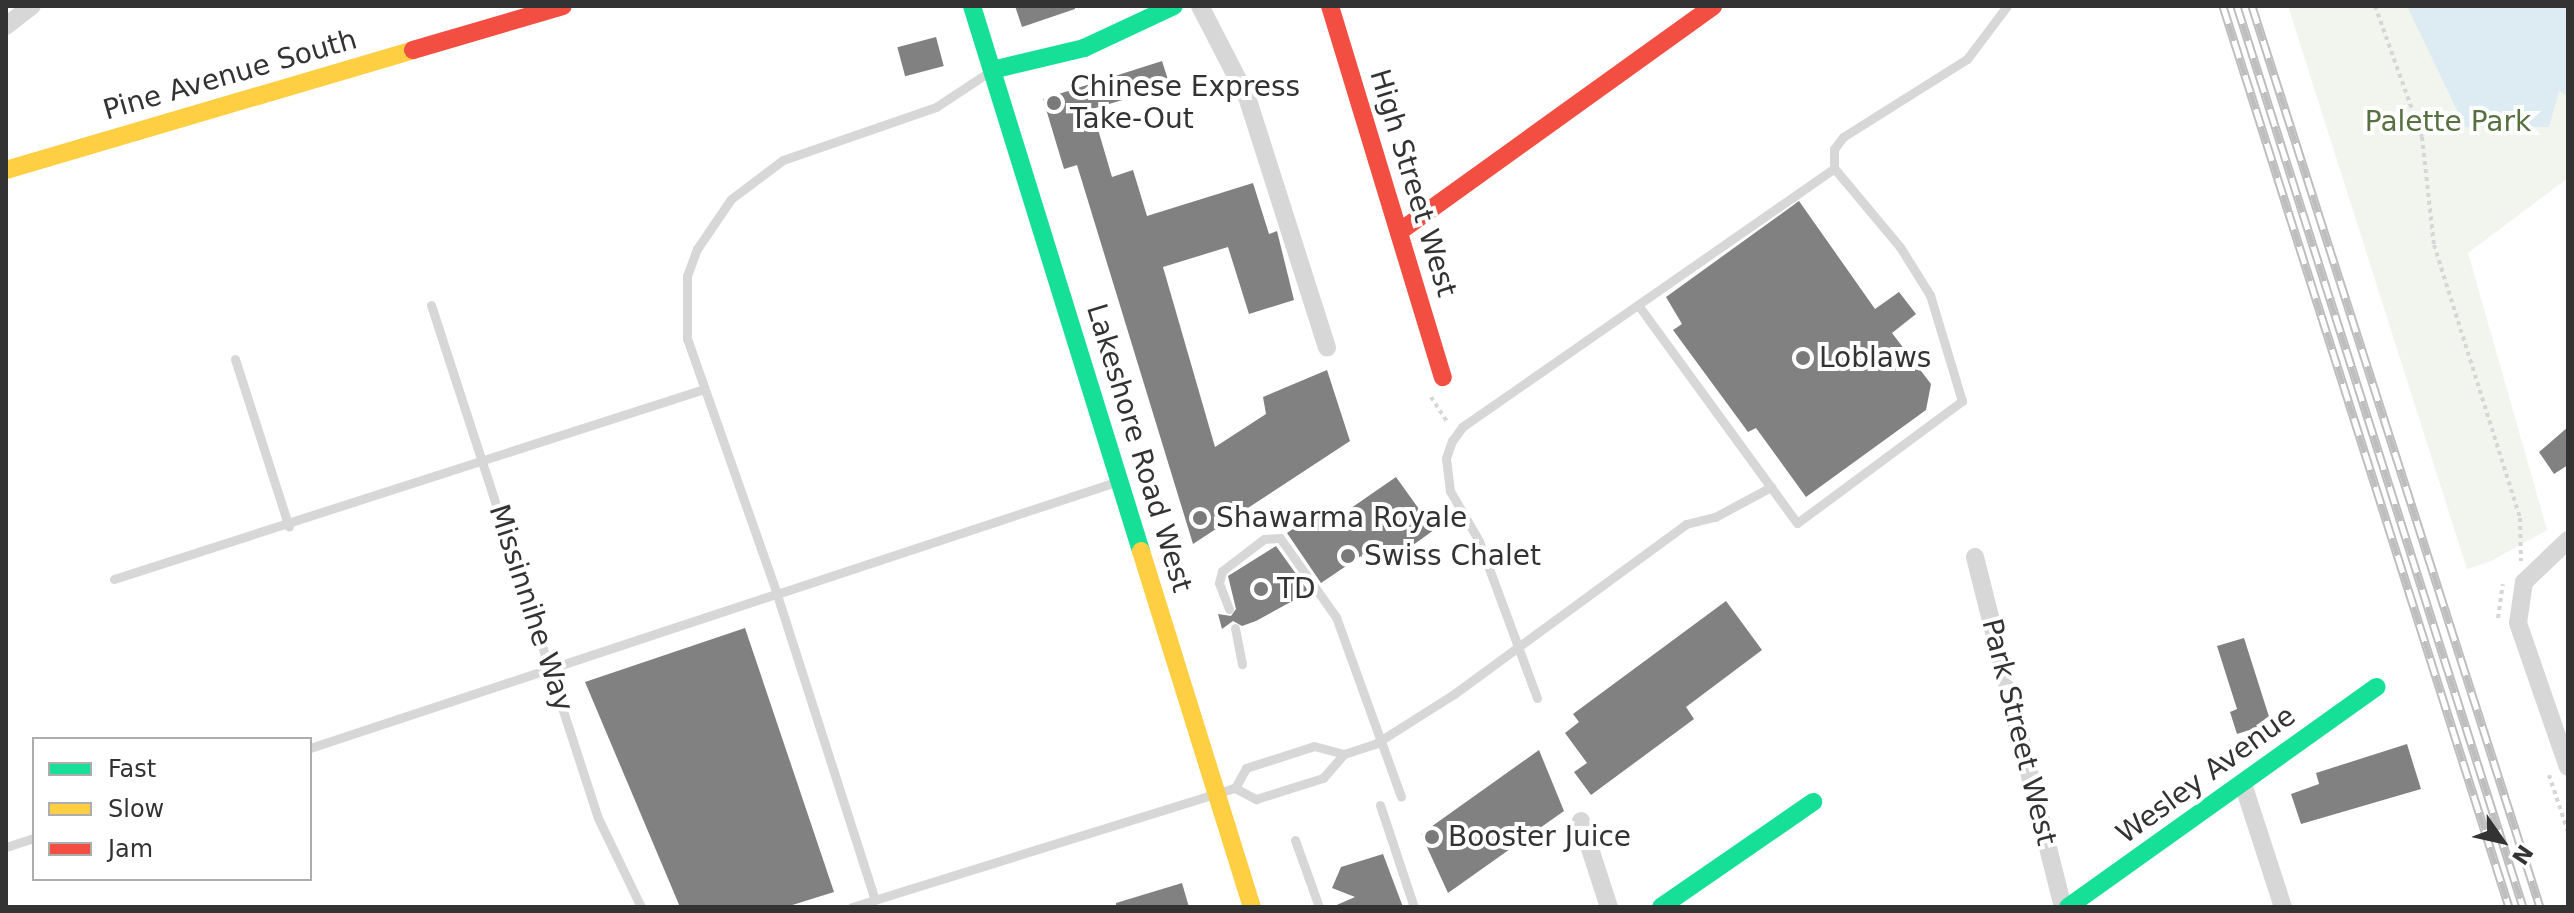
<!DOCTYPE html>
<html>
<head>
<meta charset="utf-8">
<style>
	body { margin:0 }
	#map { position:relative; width:2574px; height:913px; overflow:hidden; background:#fff; font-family:"DejaVu Sans",sans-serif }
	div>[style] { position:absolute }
	.green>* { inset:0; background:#f1f5ed }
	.water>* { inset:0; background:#ddebf3 }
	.building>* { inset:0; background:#818181; transform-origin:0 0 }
	.path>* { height:4px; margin-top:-2px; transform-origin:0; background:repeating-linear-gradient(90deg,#d6d6d6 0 4px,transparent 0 8px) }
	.lane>* { height:9px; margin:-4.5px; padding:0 4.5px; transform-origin:4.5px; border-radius:4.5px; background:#d7d7d7 }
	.street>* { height:18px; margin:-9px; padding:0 9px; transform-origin:9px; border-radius:9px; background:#d7d7d7 }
	.fast>* { height:18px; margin:-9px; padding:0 9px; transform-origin:9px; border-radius:9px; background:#16e098 }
	.slow>* { height:18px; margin:-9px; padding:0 9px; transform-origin:9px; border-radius:9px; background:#ffcf43 }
	.jam>* { height:18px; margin:-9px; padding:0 9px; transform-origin:9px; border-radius:9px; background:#f24e42 }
	.rail>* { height:9px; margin-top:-4.5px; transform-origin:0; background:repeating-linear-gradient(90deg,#fff 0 18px,#bebebe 0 36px); box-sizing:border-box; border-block:2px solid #bebebe }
	.dots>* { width:22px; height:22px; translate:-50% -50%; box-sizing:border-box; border:4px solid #fff; border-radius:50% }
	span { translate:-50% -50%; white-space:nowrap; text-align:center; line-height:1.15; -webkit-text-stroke:8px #fff; paint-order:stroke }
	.street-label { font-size:28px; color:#333 }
	.poi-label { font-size:28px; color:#333 }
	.left { translate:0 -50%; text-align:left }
	.park-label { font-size:28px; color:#56703f }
	.frame { position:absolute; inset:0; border:8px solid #333; pointer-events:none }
	.legend { position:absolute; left:32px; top:737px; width:280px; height:144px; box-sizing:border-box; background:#fff; border:2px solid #adadad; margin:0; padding:10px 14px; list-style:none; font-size:24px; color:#333 }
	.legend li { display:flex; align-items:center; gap:16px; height:40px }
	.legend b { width:40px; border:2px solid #adadad }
	.north { position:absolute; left:2462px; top:801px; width:80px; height:80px; -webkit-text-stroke:6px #fff; paint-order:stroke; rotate:124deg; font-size:22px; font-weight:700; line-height:32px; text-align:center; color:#333 }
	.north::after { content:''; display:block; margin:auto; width:28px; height:36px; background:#333; clip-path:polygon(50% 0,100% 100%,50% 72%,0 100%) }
</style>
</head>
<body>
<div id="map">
	<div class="green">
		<i style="clip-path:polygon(2288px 6px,2568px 6px,2568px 178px,2468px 253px,2547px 530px,2491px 561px,2467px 569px)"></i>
	</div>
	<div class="water">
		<i style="clip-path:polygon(2407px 6px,2568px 6px,2568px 96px,2559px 91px,2549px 127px,2465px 127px)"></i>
	</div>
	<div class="building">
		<i style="clip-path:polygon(1015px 6px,1075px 6px,1075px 9px,1022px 27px)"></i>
		<i style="left:936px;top:37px;width:30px;height:40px;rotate:75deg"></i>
		<i style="clip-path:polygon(1162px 61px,1170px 86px,1092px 109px,1112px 177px,1133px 170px,1147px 216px,1253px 183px,1269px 234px,1277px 231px,1294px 300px,1249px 314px,1228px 247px,1163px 267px,1215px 447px,1266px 414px,1263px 397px,1327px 370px,1350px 441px,1193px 544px,1077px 165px,1064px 169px,1043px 99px)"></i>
		<i style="clip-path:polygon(1799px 201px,1875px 309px,1899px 292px,1916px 314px,1892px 333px,1931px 384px,1926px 410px,1806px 497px,1756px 428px,1748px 432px,1673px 330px,1682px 324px,1666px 297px)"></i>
		<i style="clip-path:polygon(2568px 427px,2568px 465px,2554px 474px,2539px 452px)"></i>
		<i style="clip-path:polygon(1396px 477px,1434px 530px,1395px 558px,1389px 549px,1366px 564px,1361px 556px,1321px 583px,1287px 533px,1318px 511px,1328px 524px)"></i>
		<i style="clip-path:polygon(1276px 546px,1309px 592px,1256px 621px,1242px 626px,1233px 621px,1222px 629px,1218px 614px,1231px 616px,1236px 609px,1228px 576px)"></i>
		<i style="clip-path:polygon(1726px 601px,1762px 650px,1686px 707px,1694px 719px,1591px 795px,1574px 772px,1587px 763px,1565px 733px,1579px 722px,1573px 714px)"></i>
		<i style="clip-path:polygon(745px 628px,834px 892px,786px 907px,680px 907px,585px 682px)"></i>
		<i style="clip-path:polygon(2244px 638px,2271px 723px,2237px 734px,2230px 712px,2237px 709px,2217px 646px)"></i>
		<i style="clip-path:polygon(2407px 744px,2421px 789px,2301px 824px,2291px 794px,2319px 784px,2316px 773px)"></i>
		<i style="clip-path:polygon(1539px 750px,1564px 811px,1448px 893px,1421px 834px)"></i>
		<i style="clip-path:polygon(1383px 854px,1403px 907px,1332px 907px,1355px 897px,1332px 888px,1341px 867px)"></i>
		<i style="clip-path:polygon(1182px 883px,1189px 907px,1116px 907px,1116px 903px)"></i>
	</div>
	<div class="path">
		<i style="left:2375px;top:6px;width:139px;rotate:70.3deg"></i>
		<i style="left:2422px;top:137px;width:109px;rotate:83.7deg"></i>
		<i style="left:2434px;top:245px;width:286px;rotate:72.5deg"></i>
		<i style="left:2520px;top:518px;width:43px;rotate:88.7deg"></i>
		<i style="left:1431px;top:397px;width:31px;rotate:57deg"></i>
		<i style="left:2498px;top:618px;width:34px;rotate:-82deg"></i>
		<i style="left:2549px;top:775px;width:60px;rotate:71.6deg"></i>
	</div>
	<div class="lane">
		<i style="left:1834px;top:168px;width:19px;rotate:-90deg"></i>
		<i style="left:1834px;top:149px;width:15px;rotate:-53deg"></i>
		<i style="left:1843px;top:137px;width:146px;rotate:-32.2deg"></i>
		<i style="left:1967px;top:59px;width:66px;rotate:-53deg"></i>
		<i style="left:431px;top:305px;width:539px;rotate:71.97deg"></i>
		<i style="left:598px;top:818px;width:99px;rotate:64.2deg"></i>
		<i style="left:235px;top:359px;width:176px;rotate:72.2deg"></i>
		<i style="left:114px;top:579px;width:620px;rotate:-17.85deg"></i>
		<i style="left:1229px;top:609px;width:28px;rotate:-111deg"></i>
		<i style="left:1219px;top:583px;width:12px;rotate:-76deg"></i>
		<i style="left:1222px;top:571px;width:53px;rotate:-37.3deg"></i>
		<i style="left:1264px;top:539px;width:16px;rotate:-4deg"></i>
		<i style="left:1280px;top:538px;width:97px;rotate:54.7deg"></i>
		<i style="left:1336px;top:617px;width:191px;rotate:70.1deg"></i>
		<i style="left:1235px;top:628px;width:37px;rotate:79deg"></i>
		<i style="left:1537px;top:698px;width:167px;rotate:-110.3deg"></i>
		<i style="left:1479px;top:541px;width:58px;rotate:-120.1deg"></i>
		<i style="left:1450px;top:491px;width:33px;rotate:-97deg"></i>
		<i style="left:1446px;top:458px;width:18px;rotate:-71deg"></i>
		<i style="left:1452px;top:441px;width:17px;rotate:-54deg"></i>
		<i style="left:1462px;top:427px;width:453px;rotate:-34.8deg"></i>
		<i style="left:1834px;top:168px;width:103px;rotate:50.1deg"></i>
		<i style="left:1900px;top:247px;width:57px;rotate:58deg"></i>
		<i style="left:1930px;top:295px;width:111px;rotate:73.2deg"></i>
		<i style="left:1962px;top:401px;width:205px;rotate:143.5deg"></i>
		<i style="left:1797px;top:523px;width:268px;rotate:-126.1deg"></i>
		<i style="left:310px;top:748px;width:492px;rotate:-18.3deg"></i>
		<i style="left:777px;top:594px;width:270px;rotate:-109.4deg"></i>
		<i style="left:687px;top:339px;width:63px;rotate:-90deg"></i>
		<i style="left:687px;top:276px;width:29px;rotate:-70deg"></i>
		<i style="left:697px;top:249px;width:60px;rotate:-55.8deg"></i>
		<i style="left:731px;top:199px;width:65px;rotate:-36.9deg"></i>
		<i style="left:783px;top:160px;width:162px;rotate:-19.1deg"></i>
		<i style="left:936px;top:107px;width:64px;rotate:-33.4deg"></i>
		<i style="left:1235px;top:788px;width:24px;rotate:28deg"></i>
		<i style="left:1256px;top:799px;width:70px;rotate:-17.4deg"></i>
		<i style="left:1323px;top:778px;width:32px;rotate:-49deg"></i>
		<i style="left:1380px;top:805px;width:108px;rotate:71.6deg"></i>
		<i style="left:1295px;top:840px;width:71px;rotate:70.3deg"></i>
		<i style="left:6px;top:847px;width:29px;rotate:-18deg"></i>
		<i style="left:875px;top:900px;width:321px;rotate:-107.8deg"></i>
		<i style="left:777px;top:594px;width:356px;rotate:-18.3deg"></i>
		<i style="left:852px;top:907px;width:401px;rotate:-17.3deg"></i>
		<i style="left:1235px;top:788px;width:23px;rotate:-61deg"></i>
		<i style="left:1246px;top:768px;width:71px;rotate:-17.9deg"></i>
		<i style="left:1314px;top:746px;width:31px;rotate:15deg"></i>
		<i style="left:1344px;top:754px;width:33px;rotate:-18deg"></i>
		<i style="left:1375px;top:744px;width:93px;rotate:-32.3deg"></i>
		<i style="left:1454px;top:694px;width:288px;rotate:-36.2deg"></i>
		<i style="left:1686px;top:524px;width:30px;rotate:-14deg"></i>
		<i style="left:1715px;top:517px;width:64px;rotate:-28.2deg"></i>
	</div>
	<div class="street">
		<i style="left:1200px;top:6px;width:102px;rotate:62.7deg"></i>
		<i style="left:1247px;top:97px;width:263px;rotate:72.3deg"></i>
		<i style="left:6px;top:26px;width:33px;rotate:-38deg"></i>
		<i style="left:2568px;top:540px;width:61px;rotate:136.3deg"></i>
		<i style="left:2524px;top:582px;width:41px;rotate:98.3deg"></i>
		<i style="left:2518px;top:623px;width:152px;rotate:70.9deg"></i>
		<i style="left:1975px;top:557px;width:361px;rotate:75.9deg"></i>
		<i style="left:2243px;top:784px;width:129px;rotate:72deg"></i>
		<i style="left:1581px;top:821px;width:90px;rotate:72deg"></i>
	</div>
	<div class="fast">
		<i style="left:972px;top:6px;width:571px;rotate:72.77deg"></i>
		<i style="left:992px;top:70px;width:95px;rotate:-13.4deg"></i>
		<i style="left:1084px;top:48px;width:99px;rotate:-25deg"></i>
		<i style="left:1661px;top:907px;width:185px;rotate:-34.6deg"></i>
		<i style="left:2068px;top:907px;width:379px;rotate:-35.5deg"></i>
	</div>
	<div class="slow">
		<i style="left:6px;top:170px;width:424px;rotate:-16.4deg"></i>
		<i style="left:1141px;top:551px;width:373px;rotate:72.7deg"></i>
	</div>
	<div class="jam">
		<i style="left:1330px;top:6px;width:388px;rotate:73.1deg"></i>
		<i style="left:413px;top:50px;width:156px;rotate:-16.3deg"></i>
		<i style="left:1399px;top:232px;width:387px;rotate:-35.7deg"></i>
	</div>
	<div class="rail">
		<i style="left:2223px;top:6px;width:945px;rotate:72.39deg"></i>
		<i style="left:2237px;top:6px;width:945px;rotate:72.39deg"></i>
		<i style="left:2252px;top:6px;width:946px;rotate:72.27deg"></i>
	</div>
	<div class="dots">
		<i style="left:1054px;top:103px;background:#7a7a7a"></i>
		<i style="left:1803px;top:358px;background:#7a7a7a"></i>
		<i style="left:1200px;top:518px;background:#7a7a7a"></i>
		<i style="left:1348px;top:556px;background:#7a7a7a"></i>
		<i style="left:1261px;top:589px;background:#7a7a7a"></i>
		<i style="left:1432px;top:837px;background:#7a7a7a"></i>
	</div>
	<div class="street-label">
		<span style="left:230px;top:75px;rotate:-16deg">Pine Avenue South</span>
		<span style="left:1413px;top:183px;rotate:73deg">High Street West</span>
		<span style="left:1139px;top:448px;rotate:73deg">Lakeshore Road West</span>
		<span style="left:531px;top:608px;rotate:72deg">Missinnihe Way</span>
		<span style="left:2019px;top:732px;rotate:76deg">Park Street West</span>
		<span style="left:2206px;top:775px;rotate:-36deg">Wesley Avenue</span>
	</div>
	<div class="poi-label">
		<span class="left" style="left:1070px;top:103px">Chinese Express<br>Take-Out</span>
		<span class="left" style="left:1819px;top:358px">Loblaws</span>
		<span class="left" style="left:1216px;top:518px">Shawarma Royale</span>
		<span class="left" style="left:1364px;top:556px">Swiss Chalet</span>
		<span class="left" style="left:1277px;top:589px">TD</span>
		<span class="left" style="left:1448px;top:837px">Booster Juice</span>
	</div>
	<div class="park-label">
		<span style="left:2448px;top:122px">Palette Park</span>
	</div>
	<div class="frame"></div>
	<ul class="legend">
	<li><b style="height:10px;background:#16e098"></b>Fast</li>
	<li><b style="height:10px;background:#ffcf43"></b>Slow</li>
	<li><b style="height:10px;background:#f24e42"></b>Jam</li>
	</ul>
	<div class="north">N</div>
</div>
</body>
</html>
